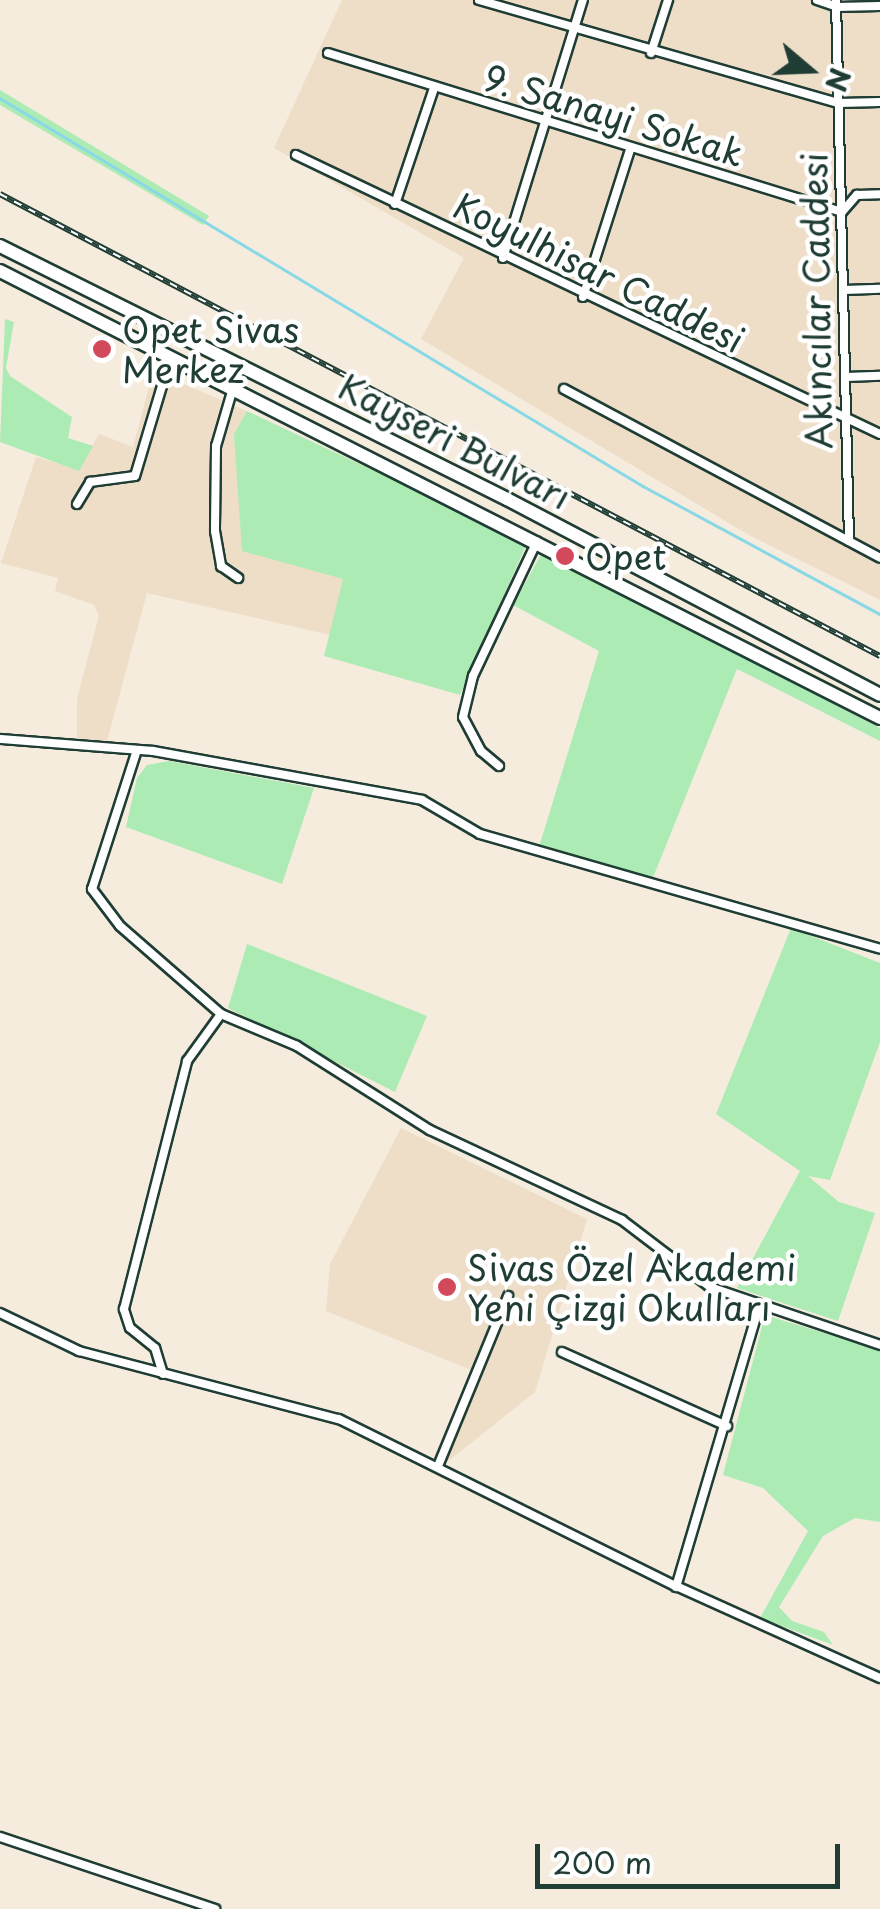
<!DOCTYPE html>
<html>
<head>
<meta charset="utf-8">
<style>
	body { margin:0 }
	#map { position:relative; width:880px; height:1909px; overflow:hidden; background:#f5ecde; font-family:"Playpen Sans",sans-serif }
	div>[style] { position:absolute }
	.built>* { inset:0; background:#eedec7 }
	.green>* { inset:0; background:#acecb4 }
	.stream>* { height:2.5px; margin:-1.25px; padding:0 1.25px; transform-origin:1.25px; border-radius:1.25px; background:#89d8e6 }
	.roads { filter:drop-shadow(2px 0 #1f3d34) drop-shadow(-2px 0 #1f3d34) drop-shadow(0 2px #1f3d34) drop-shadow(0 -2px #1f3d34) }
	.minor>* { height:8px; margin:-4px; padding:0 4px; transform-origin:4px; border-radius:4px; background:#fff }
	.trunk>* { height:12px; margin:-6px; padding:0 6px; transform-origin:6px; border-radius:6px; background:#fff }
	.rail>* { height:6px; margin-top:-3px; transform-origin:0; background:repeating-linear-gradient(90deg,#fff 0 8px,#1f3d34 0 16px); box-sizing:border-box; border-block:2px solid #1f3d34 }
	.dots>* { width:28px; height:28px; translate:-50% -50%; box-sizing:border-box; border:5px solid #fff; border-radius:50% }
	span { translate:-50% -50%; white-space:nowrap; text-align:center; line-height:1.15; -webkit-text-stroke:9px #fff; paint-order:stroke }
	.street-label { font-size:35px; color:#1f3d34 }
	.poi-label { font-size:35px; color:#1f3d34 }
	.left { translate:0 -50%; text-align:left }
	.north { position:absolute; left:760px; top:20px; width:100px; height:100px; -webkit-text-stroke:8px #fff; paint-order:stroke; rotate:109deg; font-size:28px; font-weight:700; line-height:40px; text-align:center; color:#1f3d34 }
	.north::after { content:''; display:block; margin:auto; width:35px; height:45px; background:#1f3d34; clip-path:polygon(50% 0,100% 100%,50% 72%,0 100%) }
	.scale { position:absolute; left:535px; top:1844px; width:305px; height:45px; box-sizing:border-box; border:5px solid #1f3d34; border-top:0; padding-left:12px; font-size:30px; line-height:35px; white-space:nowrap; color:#1f3d34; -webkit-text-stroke:8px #fff; paint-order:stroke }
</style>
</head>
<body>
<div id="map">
	<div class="built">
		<i style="clip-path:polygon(342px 0,880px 0,880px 600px,749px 535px,421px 339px,464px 258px,274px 148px)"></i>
		<i style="clip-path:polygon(153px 371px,247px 411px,234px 435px,343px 579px,330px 635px,147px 593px,107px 741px,77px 742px,77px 699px,99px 615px,94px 605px,55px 591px,58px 578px,1px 563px,36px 457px,79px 470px,99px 434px,133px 447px)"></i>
		<i style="clip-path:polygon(401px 1128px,587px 1219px,535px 1392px,447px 1462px,435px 1456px,471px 1370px,326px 1311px,330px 1264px)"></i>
	</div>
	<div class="green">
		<i style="clip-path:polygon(0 90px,209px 216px,203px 225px,0 105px)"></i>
		<i style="clip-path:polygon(5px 319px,14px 322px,6px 368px,10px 376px,72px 417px,68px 438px,93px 446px,79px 471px,0 442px)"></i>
		<i style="clip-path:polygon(247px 411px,527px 543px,460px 695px,324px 656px,343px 579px,242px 551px,234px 434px)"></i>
		<i style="clip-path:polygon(543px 551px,880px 728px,880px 741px,737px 669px,652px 880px,539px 847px,599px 651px,513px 605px)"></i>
		<i style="clip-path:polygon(169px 761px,314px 788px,282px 884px,126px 827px,137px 778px,147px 765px)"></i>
		<i style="clip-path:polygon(791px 928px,880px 963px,880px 1042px,830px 1180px,808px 1176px,839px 1202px,875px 1213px,838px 1321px,737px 1288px,800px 1171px,716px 1114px)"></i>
		<i style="clip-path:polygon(247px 944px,427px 1016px,395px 1092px,228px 1008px)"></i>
		<i style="clip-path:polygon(765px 1315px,880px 1350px,880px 1522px,855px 1518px,823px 1536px,779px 1607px,792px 1621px,824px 1632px,833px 1645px,760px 1618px,808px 1531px,763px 1488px,723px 1475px)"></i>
	</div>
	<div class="stream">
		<i style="left:0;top:98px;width:751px;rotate:31.11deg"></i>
		<i style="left:643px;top:486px;width:269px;rotate:28.4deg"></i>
	</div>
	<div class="roads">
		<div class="minor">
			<i style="left:479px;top:0;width:374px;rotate:16deg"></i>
			<i style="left:839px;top:103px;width:41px;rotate:-1.4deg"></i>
			<i style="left:817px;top:0;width:21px;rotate:19deg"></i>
			<i style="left:837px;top:7px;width:43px;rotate:-1.3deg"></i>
			<i style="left:836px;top:0;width:541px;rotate:88.62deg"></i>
			<i style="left:328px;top:53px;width:538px;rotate:17.19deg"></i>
			<i style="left:842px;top:212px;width:23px;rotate:-49deg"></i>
			<i style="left:857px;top:195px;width:23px;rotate:-2deg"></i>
			<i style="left:651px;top:53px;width:56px;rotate:-72.2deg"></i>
			<i style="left:296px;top:155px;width:647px;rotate:25.54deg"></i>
			<i style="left:395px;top:204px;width:122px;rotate:-71.4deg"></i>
			<i style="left:503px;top:258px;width:270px;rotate:-72.8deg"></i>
			<i style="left:844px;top:290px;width:36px;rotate:-2deg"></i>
			<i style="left:583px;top:297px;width:154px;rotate:-72.3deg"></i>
			<i style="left:846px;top:377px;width:34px;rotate:-2deg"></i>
			<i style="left:233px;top:388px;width:60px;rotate:106.3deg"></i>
			<i style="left:216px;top:446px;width:85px;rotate:90.7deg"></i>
			<i style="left:215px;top:531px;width:36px;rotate:80deg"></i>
			<i style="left:221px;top:566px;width:21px;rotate:35deg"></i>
			<i style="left:564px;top:389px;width:358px;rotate:28.1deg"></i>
			<i style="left:77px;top:504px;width:26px;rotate:-59deg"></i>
			<i style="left:90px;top:482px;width:45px;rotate:-7.6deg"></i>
			<i style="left:135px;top:476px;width:125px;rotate:-73.3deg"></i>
			<i style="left:0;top:739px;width:153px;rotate:4.5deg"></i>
			<i style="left:153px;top:751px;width:273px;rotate:10.3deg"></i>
			<i style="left:422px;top:800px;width:67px;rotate:30.4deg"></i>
			<i style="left:480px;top:834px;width:416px;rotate:16deg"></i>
			<i style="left:136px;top:753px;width:143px;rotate:107.9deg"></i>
			<i style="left:92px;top:889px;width:46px;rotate:52.9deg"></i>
			<i style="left:120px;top:926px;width:134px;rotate:41.1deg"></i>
			<i style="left:221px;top:1014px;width:82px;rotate:22.8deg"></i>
			<i style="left:297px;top:1046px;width:157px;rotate:32.3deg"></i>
			<i style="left:430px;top:1130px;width:212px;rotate:25.1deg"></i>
			<i style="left:622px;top:1220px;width:111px;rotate:37.3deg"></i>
			<i style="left:710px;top:1287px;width:180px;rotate:18.8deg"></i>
			<i style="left:499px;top:766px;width:23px;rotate:-140deg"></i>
			<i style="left:481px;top:751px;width:38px;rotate:-118deg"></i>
			<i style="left:463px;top:717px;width:42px;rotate:-76.3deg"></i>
			<i style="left:473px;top:676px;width:149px;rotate:-64.6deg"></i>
			<i style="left:0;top:1313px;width:88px;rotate:25.7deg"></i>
			<i style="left:79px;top:1351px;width:269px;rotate:14.7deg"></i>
			<i style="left:339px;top:1419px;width:374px;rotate:26.4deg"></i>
			<i style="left:674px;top:1585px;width:226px;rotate:24.3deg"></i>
			<i style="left:562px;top:1352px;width:181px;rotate:24.2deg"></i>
			<i style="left:163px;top:1374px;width:27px;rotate:-107deg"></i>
			<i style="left:155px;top:1348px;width:32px;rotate:-141deg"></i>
			<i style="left:130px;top:1328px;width:20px;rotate:-108deg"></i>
			<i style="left:124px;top:1309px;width:256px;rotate:-75.7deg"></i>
			<i style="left:187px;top:1061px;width:58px;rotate:-54.1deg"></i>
			<i style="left:438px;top:1466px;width:184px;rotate:-67.6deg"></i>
			<i style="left:676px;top:1587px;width:295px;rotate:-73.5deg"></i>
			<i style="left:0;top:1837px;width:227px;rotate:18.5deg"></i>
		</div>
		<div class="trunk">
			<i style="left:0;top:246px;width:567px;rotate:26.52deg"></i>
			<i style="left:507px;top:499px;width:421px;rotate:27.7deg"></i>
			<i style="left:0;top:271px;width:987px;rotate:26.93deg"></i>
		</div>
	</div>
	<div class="rail">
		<i style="left:0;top:194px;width:994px;rotate:27.7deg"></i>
	</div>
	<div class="dots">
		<i style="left:102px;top:349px;background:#d1495b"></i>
		<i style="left:565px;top:556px;background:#d1495b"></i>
		<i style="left:447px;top:1287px;background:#d1495b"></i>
	</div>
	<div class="street-label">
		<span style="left:614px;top:115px;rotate:17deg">9. Sanayi Sokak</span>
		<span style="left:599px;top:272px;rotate:26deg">Koyulhisar Caddesi</span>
		<span style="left:816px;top:301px;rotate:-91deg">Akıncılar Caddesi</span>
		<span style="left:455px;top:441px;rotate:27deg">Kayseri Bulvarı</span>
	</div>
	<div class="poi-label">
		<span class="left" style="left:122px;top:349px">Opet Sivas<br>Merkez</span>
		<span class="left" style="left:585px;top:556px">Opet</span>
		<span class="left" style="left:467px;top:1287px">Sivas Özel Akademi<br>Yeni Çizgi Okulları</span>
	</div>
	<div class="north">N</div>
	<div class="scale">200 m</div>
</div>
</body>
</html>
